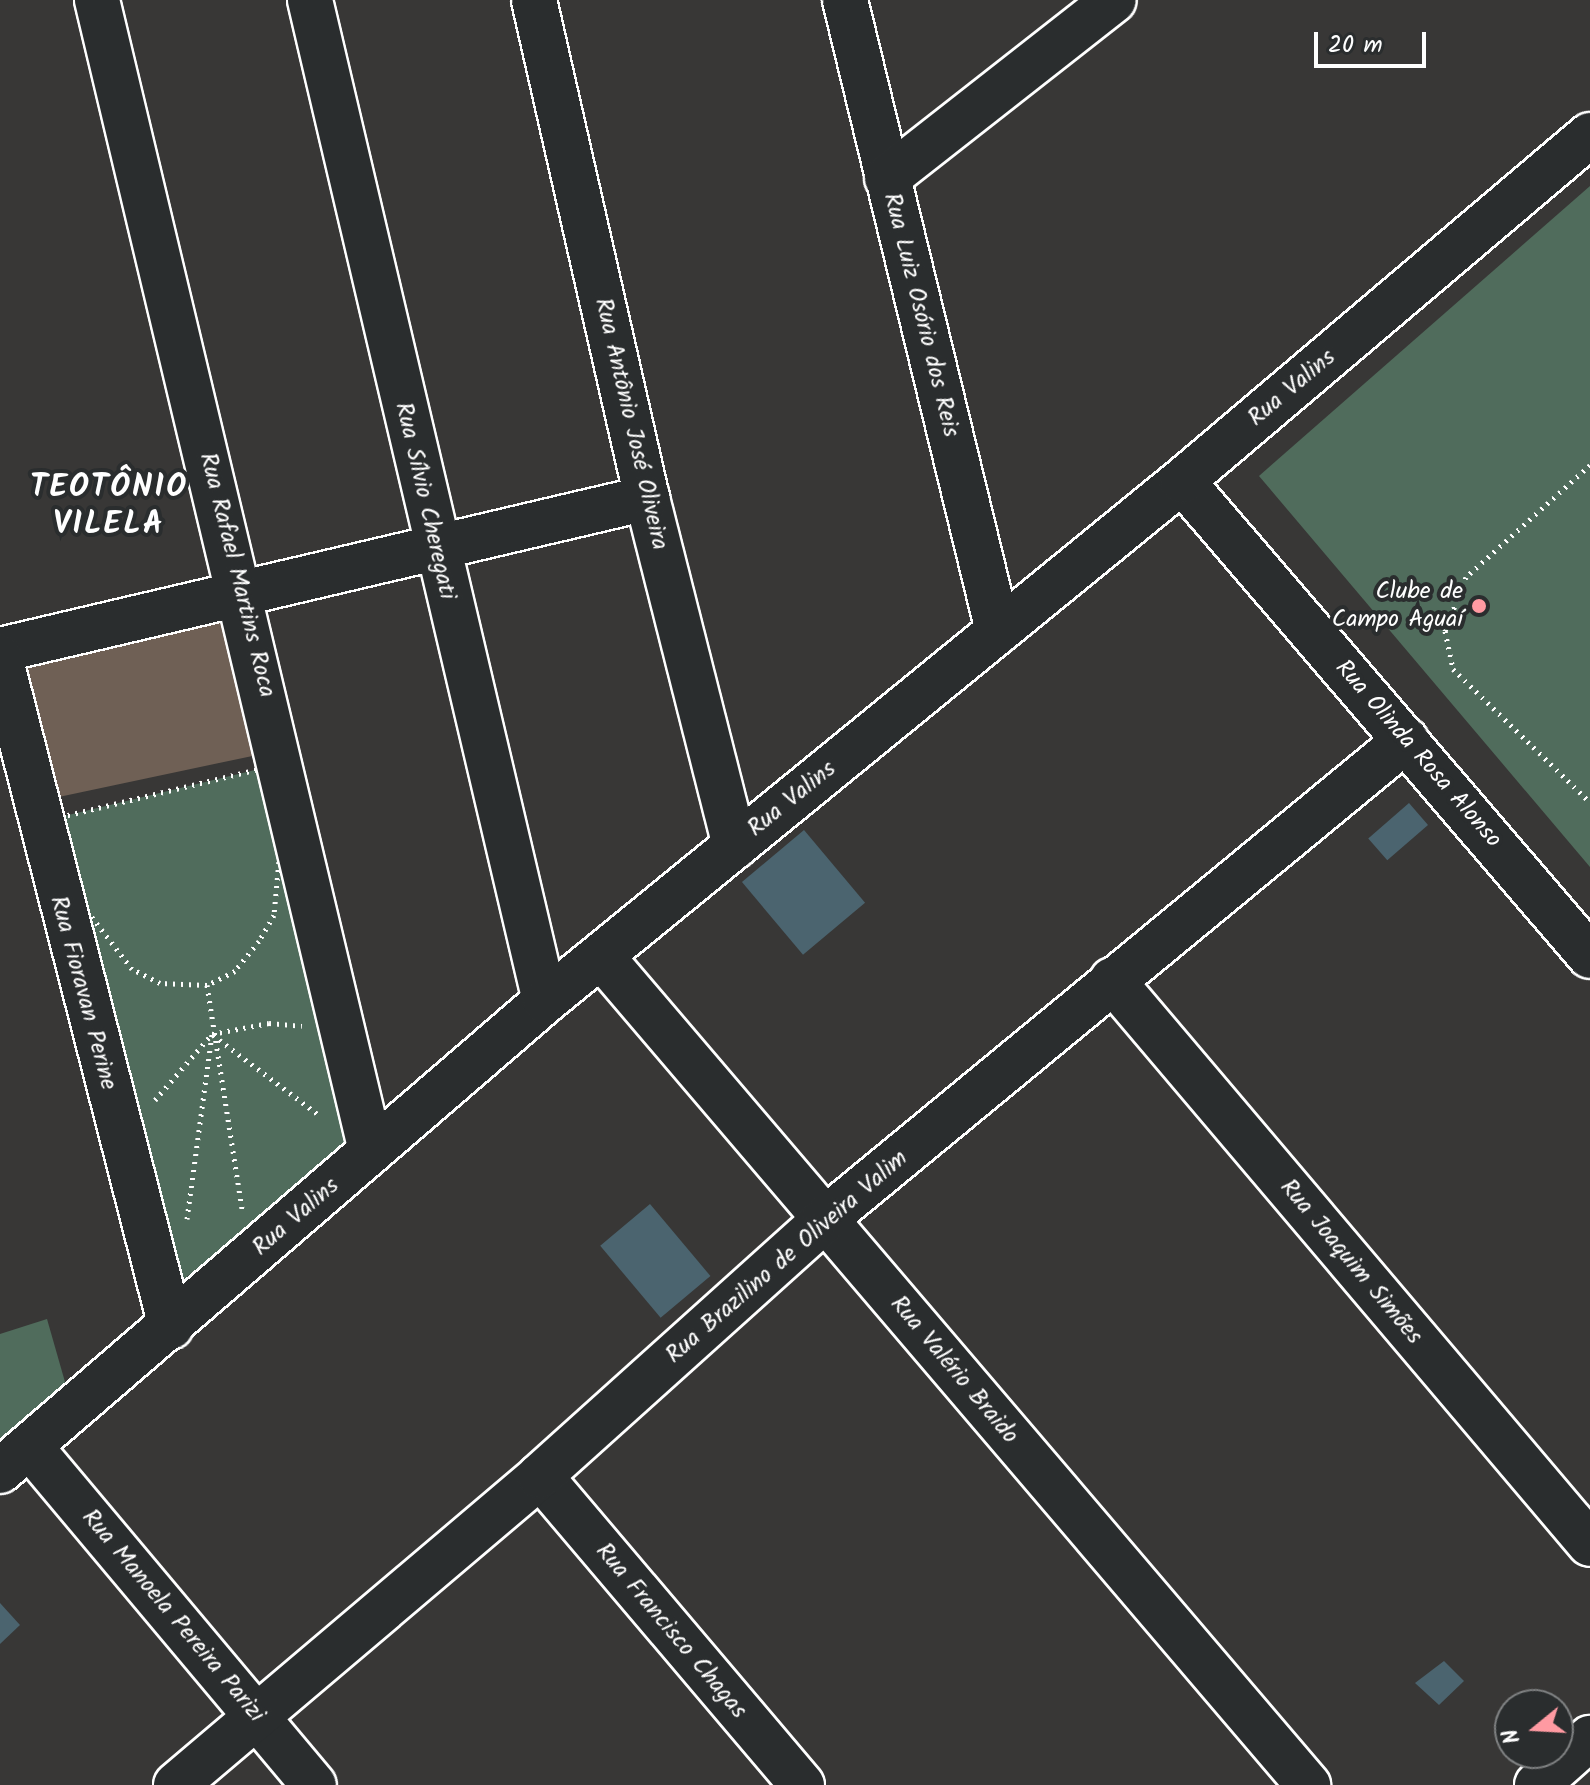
<!DOCTYPE html>
<html>
<head>
<meta charset="utf-8">
<style>
	body { margin:0 }
	#map { position:relative; width:1590px; height:1785px; overflow:hidden; background:#383736; font-family:Kalam,sans-serif }
	div>[style] { position:absolute }
	.green>* { inset:0; background:#506c5c }
	.water>* { inset:0; background:#4b646f; transform-origin:0 0 }
	.building>* { inset:0; background:#6f6055; transform-origin:0 0 }
	.path>* { height:5px; margin-top:-2.5px; transform-origin:0; background:repeating-linear-gradient(90deg,#fff 0 2px,transparent 0 8px) }
	.roads { filter:drop-shadow(2px 0 #fff) drop-shadow(-2px 0 #fff) drop-shadow(0 2px #fff) drop-shadow(0 -2px #fff) }
	.minor>* { height:44px; margin:-22px; padding:0 22px; transform-origin:22px; border-radius:22px; background:#2a2d2e }
	.dots>* { width:22px; height:22px; translate:-50% -50%; box-sizing:border-box; border:4px solid #2a2d2e; border-radius:50% }
	span { translate:-50% -50%; white-space:nowrap; text-align:center; line-height:1.15; -webkit-text-stroke:8px #2a2d2e; paint-order:stroke }
	.street-label { font-size:24px; color:#fff }
	.poi-label { font-size:24px; color:#fff }
	.right { translate:-100% -50%; text-align:right }
	.district-label { font-size:32px; color:#fff; font-weight:700; letter-spacing:2px }
	.north { position:absolute; left:1494px; top:1689px; width:80px; height:80px; box-sizing:border-box; background:#2a2d2e; border:2px solid #7f8182; border-radius:50%; rotate:252deg; font-size:22px; font-weight:700; line-height:32px; text-align:center; color:#fff }
	.north::after { content:''; display:block; margin:auto; width:28px; height:36px; background:#ff9aa2; clip-path:polygon(50% 0,100% 100%,50% 72%,0 100%) }
	.scale { position:absolute; left:1314px; top:32px; width:112px; height:36px; box-sizing:border-box; border:4px solid #fff; border-top:0; padding-left:10px; font-size:24px; line-height:28px; white-space:nowrap; color:#fff; -webkit-text-stroke:6px #2a2d2e; paint-order:stroke }
</style>
</head>
<body>
<div id="map">
	<div class="green">
		<i style="clip-path:polygon(1590px 186px,1590px 867px,1259px 476px)"></i>
		<i style="clip-path:polygon(263px 768px,354px 1141px,178px 1284px,60px 817px)"></i>
		<i style="clip-path:polygon(47px 1319px,67px 1389px,0 1439px,0 1334px)"></i>
	</div>
	<div class="water">
		<i style="left:1409px;top:803px;width:29px;height:54px;rotate:49deg"></i>
		<i style="left:804px;top:830px;width:95px;height:81px;rotate:50deg"></i>
		<i style="left:650px;top:1204px;width:94px;height:65px;rotate:50deg"></i>
		<i style="clip-path:polygon(0 1603px,20px 1625px,0 1644px)"></i>
		<i style="clip-path:polygon(1444px 1661px,1464px 1681px,1439px 1705px,1415px 1683px)"></i>
	</div>
	<div class="building">
		<i style="left:232px;top:612px;width:145px;height:214px;rotate:78deg"></i>
	</div>
	<div class="path">
		<i style="left:1590px;top:465px;width:167px;rotate:137.9deg"></i>
		<i style="left:1466px;top:577px;width:58px;rotate:111.3deg"></i>
		<i style="left:1445px;top:631px;width:39px;rotate:78deg"></i>
		<i style="left:1453px;top:669px;width:191px;rotate:44.2deg"></i>
		<i style="left:263px;top:768px;width:72px;rotate:75.6deg"></i>
		<i style="left:281px;top:838px;width:77px;rotate:95.2deg"></i>
		<i style="left:274px;top:915px;width:30px;rotate:120deg"></i>
		<i style="left:259px;top:941px;width:38px;rotate:129deg"></i>
		<i style="left:235px;top:971px;width:31px;rotate:153deg"></i>
		<i style="left:207px;top:985px;width:47px;rotate:-177.6deg"></i>
		<i style="left:160px;top:983px;width:31px;rotate:-153deg"></i>
		<i style="left:132px;top:969px;width:83px;rotate:-127.7deg"></i>
		<i style="left:81px;top:903px;width:89px;rotate:-103.7deg"></i>
		<i style="left:60px;top:817px;width:209px;rotate:-13.6deg"></i>
		<i style="left:207px;top:985px;width:227px;rotate:81.1deg"></i>
		<i style="left:213px;top:1035px;width:134px;rotate:37.1deg"></i>
		<i style="left:155px;top:1100px;width:87px;rotate:-49.2deg"></i>
		<i style="left:212px;top:1034px;width:58px;rotate:-10.9deg"></i>
		<i style="left:269px;top:1023px;width:33px;rotate:5deg"></i>
		<i style="left:187px;top:1219px;width:186px;rotate:-82.3deg"></i>
	</div>
	<div class="roads">
		<div class="minor">
			<i style="left:97px;top:0;width:1183px;rotate:76.61deg"></i>
			<i style="left:310px;top:0;width:1028px;rotate:76.79deg"></i>
			<i style="left:534px;top:0;width:511px;rotate:77.22deg"></i>
			<i style="left:647px;top:498px;width:359px;rotate:75.8deg"></i>
			<i style="left:845px;top:0;width:649px;rotate:76.37deg"></i>
			<i style="left:887px;top:178px;width:288px;rotate:-38.1deg"></i>
			<i style="left:1182px;top:481px;width:626px;rotate:49.34deg"></i>
			<i style="left:0;top:650px;width:665px;rotate:-13.22deg"></i>
			<i style="left:0;top:657px;width:691px;rotate:75.68deg"></i>
			<i style="left:601px;top:956px;width:1090px;rotate:49.54deg"></i>
			<i style="left:1112px;top:980px;width:739px;rotate:49.72deg"></i>
			<i style="left:31px;top:1448px;width:440px;rotate:50deg"></i>
			<i style="left:0;top:1471px;width:720px;rotate:-40.77deg"></i>
			<i style="left:545px;top:1001px;width:822px;rotate:-39.23deg"></i>
			<i style="left:1182px;top:481px;width:535px;rotate:-40.3deg"></i>
			<i style="left:540px;top:1476px;width:405px;rotate:49.7deg"></i>
			<i style="left:176px;top:1785px;width:477px;rotate:-40.3deg"></i>
			<i style="left:540px;top:1476px;width:384px;rotate:-42deg"></i>
			<i style="left:825px;top:1219px;width:753px;rotate:-39.5deg"></i>
			<i style="left:1537px;top:1785px;width:71px;rotate:-41.6deg"></i>
		</div>
	</div>
	<div class="dots">
		<i style="left:1479px;top:606px;background:#ff9aa2"></i>
	</div>
	<div class="street-label">
		<span style="left:921px;top:315px;rotate:76deg">Rua Luiz Osório dos Reis</span>
		<span style="left:1292px;top:388px;rotate:-40deg">Rua Valins</span>
		<span style="left:631px;top:424px;rotate:77deg">Rua Antônio José Oliveira</span>
		<span style="left:425px;top:501px;rotate:77deg">Rua Sílvio Cheregati</span>
		<span style="left:237px;top:575px;rotate:76deg">Rua Rafael Martins Roca</span>
		<span style="left:1418px;top:754px;rotate:49deg">Rua Olinda Rosa Alonso</span>
		<span style="left:792px;top:799px;rotate:-39deg">Rua Valins</span>
		<span style="left:83px;top:993px;rotate:75deg">Rua Fioravan Perine</span>
		<span style="left:296px;top:1217px;rotate:-41deg">Rua Valins</span>
		<span style="left:787px;top:1257px;rotate:-41deg">Rua Brazilino de Oliveira Valim</span>
		<span style="left:1351px;top:1262px;rotate:50deg">Rua Joaquim Simões</span>
		<span style="left:954px;top:1370px;rotate:50deg">Rua Valério Braido</span>
		<span style="left:173px;top:1616px;rotate:50deg">Rua Manoela Pereira Parizi</span>
		<span style="left:671px;top:1631px;rotate:50deg">Rua Francisco Chagas</span>
	</div>
	<div class="poi-label">
		<span class="right" style="left:1463px;top:606px">Clube de<br>Campo Aguaí</span>
	</div>
	<div class="district-label">
		<span style="left:109px;top:507px">TEOTÔNIO<br>VILELA</span>
	</div>
	<div class="north">N</div>
	<div class="scale">20 m</div>
</div>
</body>
</html>
